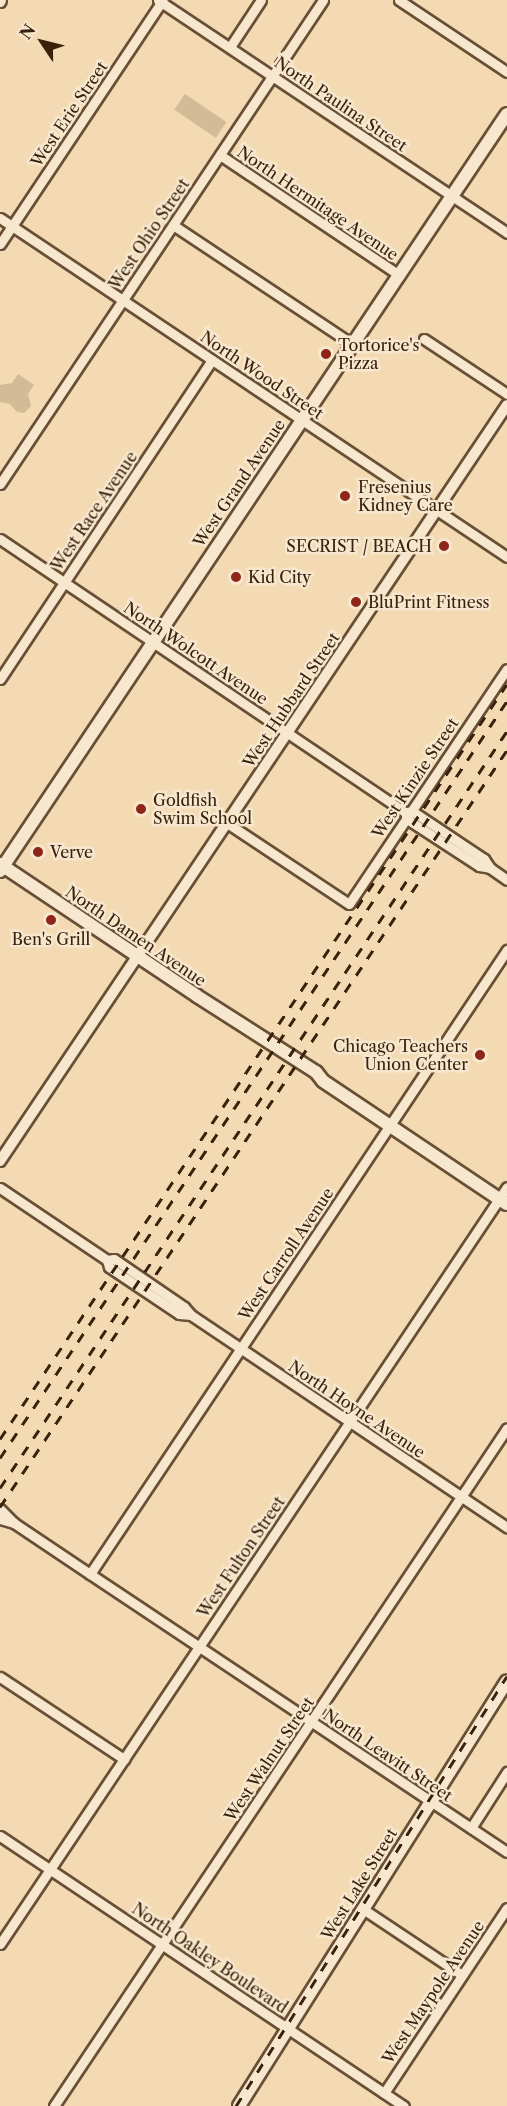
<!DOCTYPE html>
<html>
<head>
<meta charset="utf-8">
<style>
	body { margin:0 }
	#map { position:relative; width:507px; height:2106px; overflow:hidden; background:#f3dab3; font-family:"Libre Caslon Text",serif }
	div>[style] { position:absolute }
	.green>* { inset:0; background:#d3bb96; transform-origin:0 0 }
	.roads { filter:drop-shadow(2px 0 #684f35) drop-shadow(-2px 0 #684f35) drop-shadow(0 2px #684f35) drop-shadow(0 -2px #684f35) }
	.minor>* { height:9px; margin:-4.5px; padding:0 4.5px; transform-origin:4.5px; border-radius:4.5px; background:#f7e7ce }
	.tertiary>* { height:10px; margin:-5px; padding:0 5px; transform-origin:5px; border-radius:5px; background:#f7e7ce }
	.secondary>* { height:12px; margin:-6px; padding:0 6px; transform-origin:6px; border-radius:6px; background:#f7e7ce }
	.rail>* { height:3px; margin-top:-1.5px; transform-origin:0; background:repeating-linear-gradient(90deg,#39210b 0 10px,transparent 0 20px) }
	.dots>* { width:16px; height:16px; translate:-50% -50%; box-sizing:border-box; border:3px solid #f7e7ce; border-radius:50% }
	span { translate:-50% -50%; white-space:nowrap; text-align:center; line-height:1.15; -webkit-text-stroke:5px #f7e7ce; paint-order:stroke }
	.street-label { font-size:16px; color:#39210b }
	.poi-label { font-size:16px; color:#39210b }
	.left { translate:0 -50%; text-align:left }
	.right { translate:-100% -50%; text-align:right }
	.north { position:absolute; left:12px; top:12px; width:60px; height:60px; -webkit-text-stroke:4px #f7e7ce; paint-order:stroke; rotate:305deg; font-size:16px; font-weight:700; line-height:24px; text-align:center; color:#39210b }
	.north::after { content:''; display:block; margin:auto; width:21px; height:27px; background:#39210b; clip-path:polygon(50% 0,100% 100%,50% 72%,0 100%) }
</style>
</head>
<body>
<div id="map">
	<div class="green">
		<i style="left:185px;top:94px;width:50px;height:19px;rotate:34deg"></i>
		<i style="clip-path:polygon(18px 374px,34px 385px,28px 394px,31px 406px,24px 413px,17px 412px,10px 404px,0 402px,0 385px,12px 383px)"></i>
	</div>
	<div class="roads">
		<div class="minor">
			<i style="left:158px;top:0;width:420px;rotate:33.7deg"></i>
			<i style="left:399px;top:0;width:130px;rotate:33.7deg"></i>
			<i style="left:0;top:2px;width:2px;rotate:-63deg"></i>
			<i style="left:230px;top:47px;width:56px;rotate:-56.6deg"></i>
			<i style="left:220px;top:155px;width:216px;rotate:33.8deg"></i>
			<i style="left:0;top:218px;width:610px;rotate:33.77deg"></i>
			<i style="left:173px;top:225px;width:215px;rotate:33.6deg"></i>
			<i style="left:0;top:244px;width:293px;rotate:-56.3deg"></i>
			<i style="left:424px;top:339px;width:100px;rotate:33.5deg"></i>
			<i style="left:0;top:484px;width:582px;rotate:-56.28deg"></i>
			<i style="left:0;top:539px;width:488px;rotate:34deg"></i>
			<i style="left:405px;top:812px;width:7px;rotate:74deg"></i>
			<i style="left:407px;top:819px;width:86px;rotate:33.1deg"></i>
			<i style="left:479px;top:866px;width:11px;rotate:10deg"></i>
			<i style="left:0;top:679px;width:383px;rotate:-56.4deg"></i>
			<i style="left:407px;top:812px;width:5px;rotate:-11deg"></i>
			<i style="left:412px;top:811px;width:87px;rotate:33.7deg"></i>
			<i style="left:484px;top:859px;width:11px;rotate:56deg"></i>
			<i style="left:490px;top:868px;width:21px;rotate:35deg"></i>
			<i style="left:227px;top:823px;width:146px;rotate:33.6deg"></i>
			<i style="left:349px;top:904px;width:283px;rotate:-56.1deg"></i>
			<i style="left:0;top:1188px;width:129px;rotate:33.9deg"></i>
			<i style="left:107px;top:1260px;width:7px;rotate:74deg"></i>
			<i style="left:109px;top:1267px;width:84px;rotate:33.9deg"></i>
			<i style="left:179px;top:1314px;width:12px;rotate:5deg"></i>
			<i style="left:107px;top:1260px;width:7px;rotate:-8deg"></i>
			<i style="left:114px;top:1259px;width:85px;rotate:34.4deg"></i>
			<i style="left:184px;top:1307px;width:11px;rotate:49deg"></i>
			<i style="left:191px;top:1315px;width:381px;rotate:33.9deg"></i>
			<i style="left:0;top:1509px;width:20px;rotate:45deg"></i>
			<i style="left:14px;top:1523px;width:92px;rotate:33.9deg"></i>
			<i style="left:90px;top:1574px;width:501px;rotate:33.69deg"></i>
			<i style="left:0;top:1519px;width:15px;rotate:16deg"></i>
			<i style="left:90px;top:1574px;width:751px;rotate:-56.25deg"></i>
			<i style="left:0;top:1677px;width:149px;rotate:33.5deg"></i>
			<i style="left:471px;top:1828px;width:67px;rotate:-57.3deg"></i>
			<i style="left:0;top:1836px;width:486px;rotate:33.8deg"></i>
			<i style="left:363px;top:1909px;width:119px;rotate:33.7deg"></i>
			<i style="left:0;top:1944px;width:911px;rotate:-56.19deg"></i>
			<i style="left:384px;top:2093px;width:222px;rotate:-56.4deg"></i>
			<i style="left:54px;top:2106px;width:815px;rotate:-56.25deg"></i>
		</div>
		<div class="tertiary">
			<i style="left:0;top:1161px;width:910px;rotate:-56.15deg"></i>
		</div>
		<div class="secondary">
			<i style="left:0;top:864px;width:237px;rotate:33.8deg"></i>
			<i style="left:197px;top:996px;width:141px;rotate:32.6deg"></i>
			<i style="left:316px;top:1072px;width:11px;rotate:52deg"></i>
			<i style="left:323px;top:1081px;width:221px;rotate:33.8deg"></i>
			<i style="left:0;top:871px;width:911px;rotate:-56.19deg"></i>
			<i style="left:239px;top:2106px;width:502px;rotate:-57.76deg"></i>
		</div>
	</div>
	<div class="rail">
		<i style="left:0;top:1439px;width:909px;rotate:-56.12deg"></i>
		<i style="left:0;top:1458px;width:911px;rotate:-56.19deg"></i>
		<i style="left:0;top:1488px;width:911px;rotate:-56.19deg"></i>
		<i style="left:0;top:1507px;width:911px;rotate:-56.19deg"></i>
		<i style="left:236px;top:2106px;width:508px;rotate:-57.78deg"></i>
	</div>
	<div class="dots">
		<i style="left:326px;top:354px;background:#8f2418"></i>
		<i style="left:345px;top:496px;background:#8f2418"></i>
		<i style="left:444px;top:546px;background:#8f2418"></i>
		<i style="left:236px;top:577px;background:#8f2418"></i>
		<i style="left:356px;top:602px;background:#8f2418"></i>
		<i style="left:141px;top:809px;background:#8f2418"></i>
		<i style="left:38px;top:852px;background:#8f2418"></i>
		<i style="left:51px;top:920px;background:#8f2418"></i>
		<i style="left:480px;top:1055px;background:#8f2418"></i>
	</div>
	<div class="street-label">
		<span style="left:341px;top:104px;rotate:34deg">North Paulina Street</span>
		<span style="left:69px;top:114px;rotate:-56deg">West Erie Street</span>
		<span style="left:318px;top:203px;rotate:34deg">North Hermitage Avenue</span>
		<span style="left:149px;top:234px;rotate:-56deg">West Ohio Street</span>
		<span style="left:262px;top:375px;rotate:34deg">North Wood Street</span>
		<span style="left:239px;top:483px;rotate:-56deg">West Grand Avenue</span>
		<span style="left:94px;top:511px;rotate:-56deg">West Race Avenue</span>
		<span style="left:196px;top:653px;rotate:34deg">North Wolcott Avenue</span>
		<span style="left:291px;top:700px;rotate:-56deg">West Hubbard Street</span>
		<span style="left:415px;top:778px;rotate:-56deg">West Kinzie Street</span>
		<span style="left:136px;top:936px;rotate:34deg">North Damen Avenue</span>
		<span style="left:286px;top:1254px;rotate:-56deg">West Carroll Avenue</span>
		<span style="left:357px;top:1409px;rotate:34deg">North Hoyne Avenue</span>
		<span style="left:241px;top:1557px;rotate:-56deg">West Fulton Street</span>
		<span style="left:388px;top:1755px;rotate:34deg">North Leavitt Street</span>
		<span style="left:269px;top:1759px;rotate:-56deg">West Walnut Street</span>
		<span style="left:359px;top:1884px;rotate:-58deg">West Lake Street</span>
		<span style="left:210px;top:1958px;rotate:34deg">North Oakley Boulevard</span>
		<span style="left:433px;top:1992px;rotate:-56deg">West Maypole Avenue</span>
	</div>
	<div class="poi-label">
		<span class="left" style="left:338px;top:354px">Tortorice's<br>Pizza</span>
		<span class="left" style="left:358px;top:496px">Fresenius<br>Kidney Care</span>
		<span class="right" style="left:432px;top:546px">SECRIST / BEACH</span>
		<span class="left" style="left:248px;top:577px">Kid City</span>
		<span class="left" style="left:368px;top:602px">BluPrint Fitness</span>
		<span class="left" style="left:153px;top:809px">Goldfish<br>Swim School</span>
		<span class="left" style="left:50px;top:852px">Verve</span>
		<span style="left:51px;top:939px">Ben's Grill</span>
		<span class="right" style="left:468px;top:1055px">Chicago Teachers<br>Union Center</span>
	</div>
	<div class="north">N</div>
</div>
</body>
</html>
